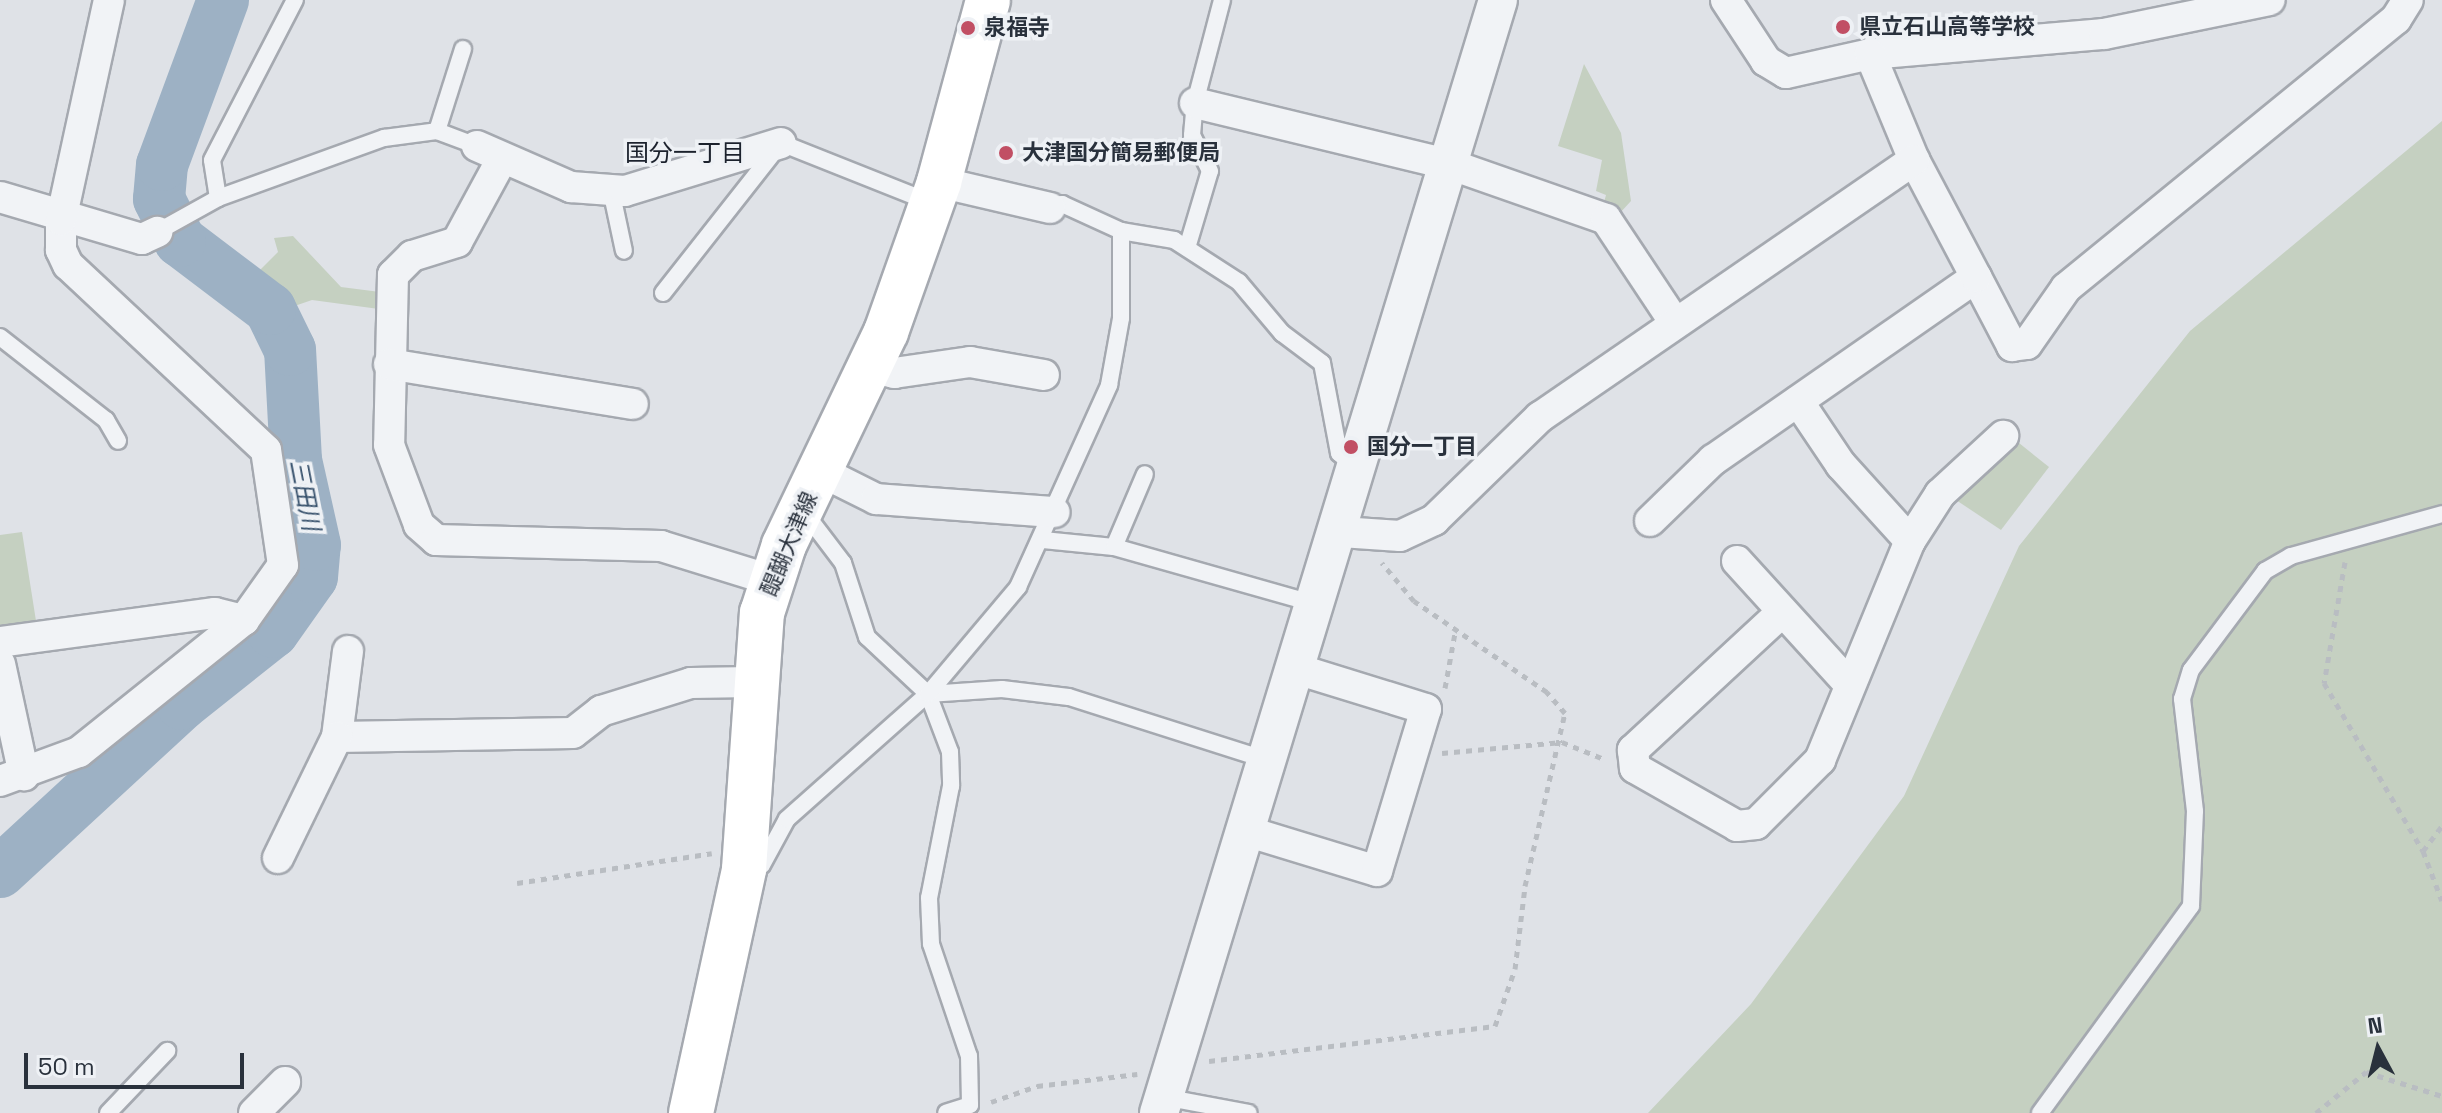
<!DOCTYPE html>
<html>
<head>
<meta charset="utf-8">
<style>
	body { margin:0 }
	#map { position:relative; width:2442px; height:1113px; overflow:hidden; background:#dfe2e7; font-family:"Space Grotesk","Noto Sans JP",sans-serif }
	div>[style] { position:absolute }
	.green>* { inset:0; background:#c5d0c1 }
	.river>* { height:52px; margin:-26px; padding:0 26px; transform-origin:26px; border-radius:26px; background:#9db1c4 }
	.path>* { height:5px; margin-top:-2.5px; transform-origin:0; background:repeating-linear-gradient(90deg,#b9bdc2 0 6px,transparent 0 12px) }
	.roads { filter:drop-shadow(2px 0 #a5a9b0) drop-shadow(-2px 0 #a5a9b0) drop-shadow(0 2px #a5a9b0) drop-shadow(0 -2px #a5a9b0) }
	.service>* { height:16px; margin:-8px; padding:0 8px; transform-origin:8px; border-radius:8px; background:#f1f3f6 }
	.minor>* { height:30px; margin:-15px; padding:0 15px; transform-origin:15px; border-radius:15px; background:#f1f3f6 }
	.tertiary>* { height:38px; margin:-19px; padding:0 19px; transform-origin:19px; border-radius:19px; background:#f1f3f6 }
	.secondary>* { height:44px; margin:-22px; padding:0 22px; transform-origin:22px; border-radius:22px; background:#fff }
	.dots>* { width:22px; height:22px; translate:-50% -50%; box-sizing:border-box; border:4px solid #eef1f5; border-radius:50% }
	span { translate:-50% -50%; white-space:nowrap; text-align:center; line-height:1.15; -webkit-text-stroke:7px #eef1f5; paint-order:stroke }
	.poi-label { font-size:22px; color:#29313c; font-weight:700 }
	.left { translate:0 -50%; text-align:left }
	.street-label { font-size:22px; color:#29313c }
	.neighbourhood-label { font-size:24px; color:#1c222d }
	.water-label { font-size:24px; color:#37516c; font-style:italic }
	.north { position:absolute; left:2338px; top:1009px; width:80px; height:80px; -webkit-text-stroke:6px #eef1f5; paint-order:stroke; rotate:353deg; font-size:22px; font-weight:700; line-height:32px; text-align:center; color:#29313c }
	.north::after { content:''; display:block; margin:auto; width:28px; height:36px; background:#29313c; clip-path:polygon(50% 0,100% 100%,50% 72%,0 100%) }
	.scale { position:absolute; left:24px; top:1053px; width:220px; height:36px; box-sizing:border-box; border:4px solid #29313c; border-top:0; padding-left:10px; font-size:24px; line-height:28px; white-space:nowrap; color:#29313c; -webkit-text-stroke:6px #eef1f5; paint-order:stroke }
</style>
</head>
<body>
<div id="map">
	<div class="green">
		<i style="clip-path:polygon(1584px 64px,1621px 133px,1631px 201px,1619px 214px,1603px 206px,1606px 195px,1596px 191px,1602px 160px,1558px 146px)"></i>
		<i style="clip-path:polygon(2442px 121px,2442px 1113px,1648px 1113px,1751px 1004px,1904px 796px,2019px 546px,2190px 331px)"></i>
		<i style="clip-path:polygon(293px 236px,341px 287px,380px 292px,379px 309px,312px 300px,280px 311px,257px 273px,278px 252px,274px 238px)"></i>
		<i style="clip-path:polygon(2014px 439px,2049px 467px,2001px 530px,1956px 500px)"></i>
		<i style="clip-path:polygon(22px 532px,36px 621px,0 626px,0 535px)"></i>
	</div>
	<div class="river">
		<i style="left:0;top:872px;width:248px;rotate:-42.7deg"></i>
		<i style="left:182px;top:704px;width:116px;rotate:-38.4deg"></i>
		<i style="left:273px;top:632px;width:67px;rotate:-54.7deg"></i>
		<i style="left:312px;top:577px;width:32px;rotate:-85deg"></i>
		<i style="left:315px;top:545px;width:87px;rotate:-102.6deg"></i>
		<i style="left:296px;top:460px;width:110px;rotate:-93.1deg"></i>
		<i style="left:290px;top:350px;width:46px;rotate:-116deg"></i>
		<i style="left:270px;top:309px;width:113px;rotate:-142.9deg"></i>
		<i style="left:180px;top:241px;width:47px;rotate:-116.6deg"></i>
		<i style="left:159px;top:199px;width:34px;rotate:-85deg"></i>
		<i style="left:162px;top:165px;width:176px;rotate:-69.7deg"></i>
	</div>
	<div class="path">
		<i style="left:2345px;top:562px;width:123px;rotate:99.8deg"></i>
		<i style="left:2324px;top:683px;width:195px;rotate:59.5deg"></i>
		<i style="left:2423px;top:851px;width:53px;rotate:69.2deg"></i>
		<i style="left:1445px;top:688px;width:56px;rotate:-79.7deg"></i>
		<i style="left:1442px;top:753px;width:121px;rotate:-5.2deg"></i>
		<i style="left:1562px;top:742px;width:45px;rotate:22deg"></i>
		<i style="left:2423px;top:851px;width:31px;rotate:-53deg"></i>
		<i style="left:517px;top:883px;width:197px;rotate:-8.7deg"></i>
		<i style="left:1209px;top:1061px;width:288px;rotate:-7deg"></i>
		<i style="left:1495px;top:1026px;width:60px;rotate:-70.7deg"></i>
		<i style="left:1515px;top:969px;width:84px;rotate:-83.1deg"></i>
		<i style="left:1525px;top:886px;width:178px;rotate:-77deg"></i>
		<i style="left:1565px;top:713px;width:28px;rotate:-131deg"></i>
		<i style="left:1547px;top:692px;width:161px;rotate:-145.6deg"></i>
		<i style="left:1414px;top:601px;width:50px;rotate:-130.1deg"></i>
		<i style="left:991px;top:1102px;width:49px;rotate:-19.2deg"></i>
		<i style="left:1037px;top:1086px;width:101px;rotate:-6.8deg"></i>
		<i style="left:2316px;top:1113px;width:65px;rotate:-39.4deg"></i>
		<i style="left:2366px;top:1072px;width:80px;rotate:17.5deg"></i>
	</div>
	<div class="roads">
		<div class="service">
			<i style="left:437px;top:131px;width:86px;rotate:-72.4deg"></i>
			<i style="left:611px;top:190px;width:62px;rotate:78deg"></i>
			<i style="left:218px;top:198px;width:38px;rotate:-99deg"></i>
			<i style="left:212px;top:160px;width:180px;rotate:-62.6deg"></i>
			<i style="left:1050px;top:208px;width:13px;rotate:-18deg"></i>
			<i style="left:1062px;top:204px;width:65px;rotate:24.6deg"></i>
			<i style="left:1121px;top:231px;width:54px;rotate:9.6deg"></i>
			<i style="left:1174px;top:240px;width:77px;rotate:32.9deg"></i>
			<i style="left:1239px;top:282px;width:67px;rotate:49.9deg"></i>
			<i style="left:1282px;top:333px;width:50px;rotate:36.9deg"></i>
			<i style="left:1322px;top:363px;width:92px;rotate:79.3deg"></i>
			<i style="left:1339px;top:453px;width:21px;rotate:43deg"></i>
			<i style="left:157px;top:232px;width:70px;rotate:-29.1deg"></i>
			<i style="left:218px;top:198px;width:177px;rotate:-19.9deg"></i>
			<i style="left:384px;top:138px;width:53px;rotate:-7.5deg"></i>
			<i style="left:437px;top:131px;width:43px;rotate:20.6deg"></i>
			<i style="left:1187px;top:248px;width:80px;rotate:-73.4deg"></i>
			<i style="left:1210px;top:171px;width:40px;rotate:-116.6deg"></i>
			<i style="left:1192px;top:135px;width:32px;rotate:-85deg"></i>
			<i style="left:1195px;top:103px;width:106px;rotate:-75.3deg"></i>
			<i style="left:663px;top:293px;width:191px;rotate:-51.8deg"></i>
			<i style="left:781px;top:143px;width:159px;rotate:21.7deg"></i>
			<i style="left:0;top:337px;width:135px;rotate:38.1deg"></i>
			<i style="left:106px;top:420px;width:24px;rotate:60deg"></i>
			<i style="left:805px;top:513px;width:63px;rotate:52.8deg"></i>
			<i style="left:843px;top:563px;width:78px;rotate:72deg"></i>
			<i style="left:867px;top:637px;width:83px;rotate:43.1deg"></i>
			<i style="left:928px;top:694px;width:74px;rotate:-3.9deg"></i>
			<i style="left:1002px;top:689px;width:67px;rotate:6.8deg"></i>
			<i style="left:1069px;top:697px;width:208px;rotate:17.7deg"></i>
			<i style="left:1043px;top:540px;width:71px;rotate:5.6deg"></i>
			<i style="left:1114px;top:547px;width:79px;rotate:-67deg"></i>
			<i style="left:1114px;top:547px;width:209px;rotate:15.8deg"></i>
			<i style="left:928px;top:694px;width:62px;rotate:69.2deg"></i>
			<i style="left:950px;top:752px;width:34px;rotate:88deg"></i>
			<i style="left:951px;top:786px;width:114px;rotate:101.1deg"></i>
			<i style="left:929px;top:898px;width:46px;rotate:87.5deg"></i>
			<i style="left:931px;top:944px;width:118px;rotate:71.3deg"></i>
			<i style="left:969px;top:1056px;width:49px;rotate:88.8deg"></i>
			<i style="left:970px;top:1105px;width:25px;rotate:162deg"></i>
			<i style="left:753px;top:867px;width:9px;rotate:-13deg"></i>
			<i style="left:762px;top:865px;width:52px;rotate:-61.5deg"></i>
			<i style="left:787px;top:819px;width:188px;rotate:-41.6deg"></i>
			<i style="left:928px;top:694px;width:140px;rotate:-49.9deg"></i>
			<i style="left:1018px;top:587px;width:222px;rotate:-65.7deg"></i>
			<i style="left:1109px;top:385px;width:68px;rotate:-79.8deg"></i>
			<i style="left:1121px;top:318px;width:87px;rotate:-90deg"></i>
			<i style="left:1164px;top:1097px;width:86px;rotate:10.7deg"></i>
			<i style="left:108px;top:1113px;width:86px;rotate:-46.4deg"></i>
			<i style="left:2040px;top:1113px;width:256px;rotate:-53.9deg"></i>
			<i style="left:2191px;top:906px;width:95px;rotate:-87.6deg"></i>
			<i style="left:2195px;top:811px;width:113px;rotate:-96.6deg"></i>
			<i style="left:2182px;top:699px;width:30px;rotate:-73deg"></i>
			<i style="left:2191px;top:670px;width:124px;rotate:-53.2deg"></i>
			<i style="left:2265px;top:571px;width:30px;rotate:-30deg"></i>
			<i style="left:2291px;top:556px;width:157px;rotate:-15.5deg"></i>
		</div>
		<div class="minor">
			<i style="left:1726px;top:0;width:73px;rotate:56.7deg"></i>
			<i style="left:1766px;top:61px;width:23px;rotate:31deg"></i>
			<i style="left:1786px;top:73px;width:86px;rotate:-12.7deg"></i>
			<i style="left:1870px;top:54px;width:235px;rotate:-4.9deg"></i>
			<i style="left:2104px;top:34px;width:169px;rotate:-11.6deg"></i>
			<i style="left:1195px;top:103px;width:264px;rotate:13.6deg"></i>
			<i style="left:1452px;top:165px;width:163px;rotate:19.3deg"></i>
			<i style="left:1606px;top:219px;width:125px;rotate:56.4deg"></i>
			<i style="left:477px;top:146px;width:103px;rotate:23.6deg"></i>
			<i style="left:571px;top:187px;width:54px;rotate:4.2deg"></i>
			<i style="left:625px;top:191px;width:163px;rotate:-17.1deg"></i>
			<i style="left:502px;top:159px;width:94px;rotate:118.5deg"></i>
			<i style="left:457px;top:242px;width:47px;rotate:162.7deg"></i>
			<i style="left:412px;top:256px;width:27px;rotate:135deg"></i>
			<i style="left:393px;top:275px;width:170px;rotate:91.3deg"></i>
			<i style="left:389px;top:445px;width:85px;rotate:69.4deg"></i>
			<i style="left:419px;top:525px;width:23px;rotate:41deg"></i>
			<i style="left:436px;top:540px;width:225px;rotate:1.5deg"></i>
			<i style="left:661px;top:546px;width:115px;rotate:17.2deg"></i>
			<i style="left:939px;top:182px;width:114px;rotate:13.2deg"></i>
			<i style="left:0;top:197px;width:148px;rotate:16.5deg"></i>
			<i style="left:142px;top:239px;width:17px;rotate:-25deg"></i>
			<i style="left:1976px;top:277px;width:78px;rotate:62.4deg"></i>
			<i style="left:2012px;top:346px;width:15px;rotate:-8deg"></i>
			<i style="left:2027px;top:344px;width:68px;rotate:-55.1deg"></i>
			<i style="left:2066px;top:288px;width:426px;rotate:-39.2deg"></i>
			<i style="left:2396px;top:19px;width:22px;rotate:-58deg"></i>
			<i style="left:389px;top:364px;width:247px;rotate:9.3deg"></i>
			<i style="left:870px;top:367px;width:25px;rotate:14deg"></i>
			<i style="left:894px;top:373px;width:77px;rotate:-8.2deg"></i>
			<i style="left:970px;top:362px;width:75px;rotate:10deg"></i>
			<i style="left:820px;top:471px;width:63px;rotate:26.6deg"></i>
			<i style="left:876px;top:499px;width:179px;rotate:4.2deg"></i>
			<i style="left:1650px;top:521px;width:88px;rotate:-44.1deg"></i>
			<i style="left:1713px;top:460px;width:320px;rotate:-34.8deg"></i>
			<i style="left:1976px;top:277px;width:132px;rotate:-117.9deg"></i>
			<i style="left:1914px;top:160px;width:115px;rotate:-112.5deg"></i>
			<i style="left:1341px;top:532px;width:59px;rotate:3.9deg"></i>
			<i style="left:1400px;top:536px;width:38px;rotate:-25deg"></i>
			<i style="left:1434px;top:520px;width:148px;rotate:-44.2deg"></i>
			<i style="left:1540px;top:417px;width:454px;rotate:-34.5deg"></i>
			<i style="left:1910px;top:541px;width:56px;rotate:-57.4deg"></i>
			<i style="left:1940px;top:494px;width:86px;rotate:-42.6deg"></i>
			<i style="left:1737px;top:561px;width:166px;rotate:47.7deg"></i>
			<i style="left:1781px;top:613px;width:202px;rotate:137.2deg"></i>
			<i style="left:1633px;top:750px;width:18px;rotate:84deg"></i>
			<i style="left:1635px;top:768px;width:117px;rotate:29.6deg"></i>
			<i style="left:1737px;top:826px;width:19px;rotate:-6deg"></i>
			<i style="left:1756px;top:824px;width:91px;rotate:-45deg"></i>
			<i style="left:1820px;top:760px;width:237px;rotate:-67.7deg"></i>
			<i style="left:1910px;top:541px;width:103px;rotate:-132.2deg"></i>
			<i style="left:1841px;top:465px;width:77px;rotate:-123.9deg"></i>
			<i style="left:0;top:642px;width:217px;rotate:-7.7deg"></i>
			<i style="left:215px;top:613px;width:30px;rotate:14deg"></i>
			<i style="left:348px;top:651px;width:87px;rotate:97.3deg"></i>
			<i style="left:337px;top:737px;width:236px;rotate:-1deg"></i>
			<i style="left:573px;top:733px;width:36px;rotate:-38deg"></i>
			<i style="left:601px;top:711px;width:94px;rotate:-17.3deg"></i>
			<i style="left:691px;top:683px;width:61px;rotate:-0.9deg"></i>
			<i style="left:0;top:664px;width:114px;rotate:77.8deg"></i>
			<i style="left:0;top:781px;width:84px;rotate:-20.2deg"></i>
			<i style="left:79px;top:752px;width:211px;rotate:-38.7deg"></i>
			<i style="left:244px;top:620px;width:67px;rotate:-54.7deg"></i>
			<i style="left:283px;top:565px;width:116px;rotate:-98.4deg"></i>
			<i style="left:266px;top:450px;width:271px;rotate:-136.9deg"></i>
			<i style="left:68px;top:265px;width:17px;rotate:-115deg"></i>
			<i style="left:61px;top:250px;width:30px;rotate:-90deg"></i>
			<i style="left:61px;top:220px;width:225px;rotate:-77.7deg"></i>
			<i style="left:1246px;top:831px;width:137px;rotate:17deg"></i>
			<i style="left:1377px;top:871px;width:169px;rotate:-73.2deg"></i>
			<i style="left:1426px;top:709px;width:135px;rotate:-162.8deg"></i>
			<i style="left:278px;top:858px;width:135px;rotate:-64deg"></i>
			<i style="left:254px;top:1113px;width:44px;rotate:-45deg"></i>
		</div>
		<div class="tertiary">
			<i style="left:1159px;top:1113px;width:1163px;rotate:-73.06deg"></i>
		</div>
		<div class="secondary">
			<i style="left:691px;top:1113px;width:250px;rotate:-77.7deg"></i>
			<i style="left:744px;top:869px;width:257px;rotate:-86deg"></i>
			<i style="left:762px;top:613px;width:71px;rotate:-72.1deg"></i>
			<i style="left:784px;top:545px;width:236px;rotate:-64.4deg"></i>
			<i style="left:886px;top:332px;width:159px;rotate:-70.5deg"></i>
			<i style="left:939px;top:182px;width:188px;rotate:-74.9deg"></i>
		</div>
	</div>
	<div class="dots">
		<i style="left:1843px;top:27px;background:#c14f64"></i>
		<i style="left:968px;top:28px;background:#c14f64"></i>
		<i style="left:1006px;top:153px;background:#c14f64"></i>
		<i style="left:1351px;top:447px;background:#c14f64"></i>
	</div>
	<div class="poi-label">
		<span class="left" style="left:1859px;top:27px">県立石山高等学校</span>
		<span class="left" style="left:984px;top:28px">泉福寺</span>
		<span class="left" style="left:1022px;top:153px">大津国分簡易郵便局</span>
		<span class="left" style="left:1367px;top:447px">国分一丁目</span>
	</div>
	<div class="street-label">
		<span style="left:789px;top:544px;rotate:-67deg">醍醐大津線</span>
	</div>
	<div class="neighbourhood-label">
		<span style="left:685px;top:153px">国分一丁目</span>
	</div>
	<div class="water-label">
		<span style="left:305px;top:495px;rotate:79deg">三田川</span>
	</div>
	<div class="north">N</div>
	<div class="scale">50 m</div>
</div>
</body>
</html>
